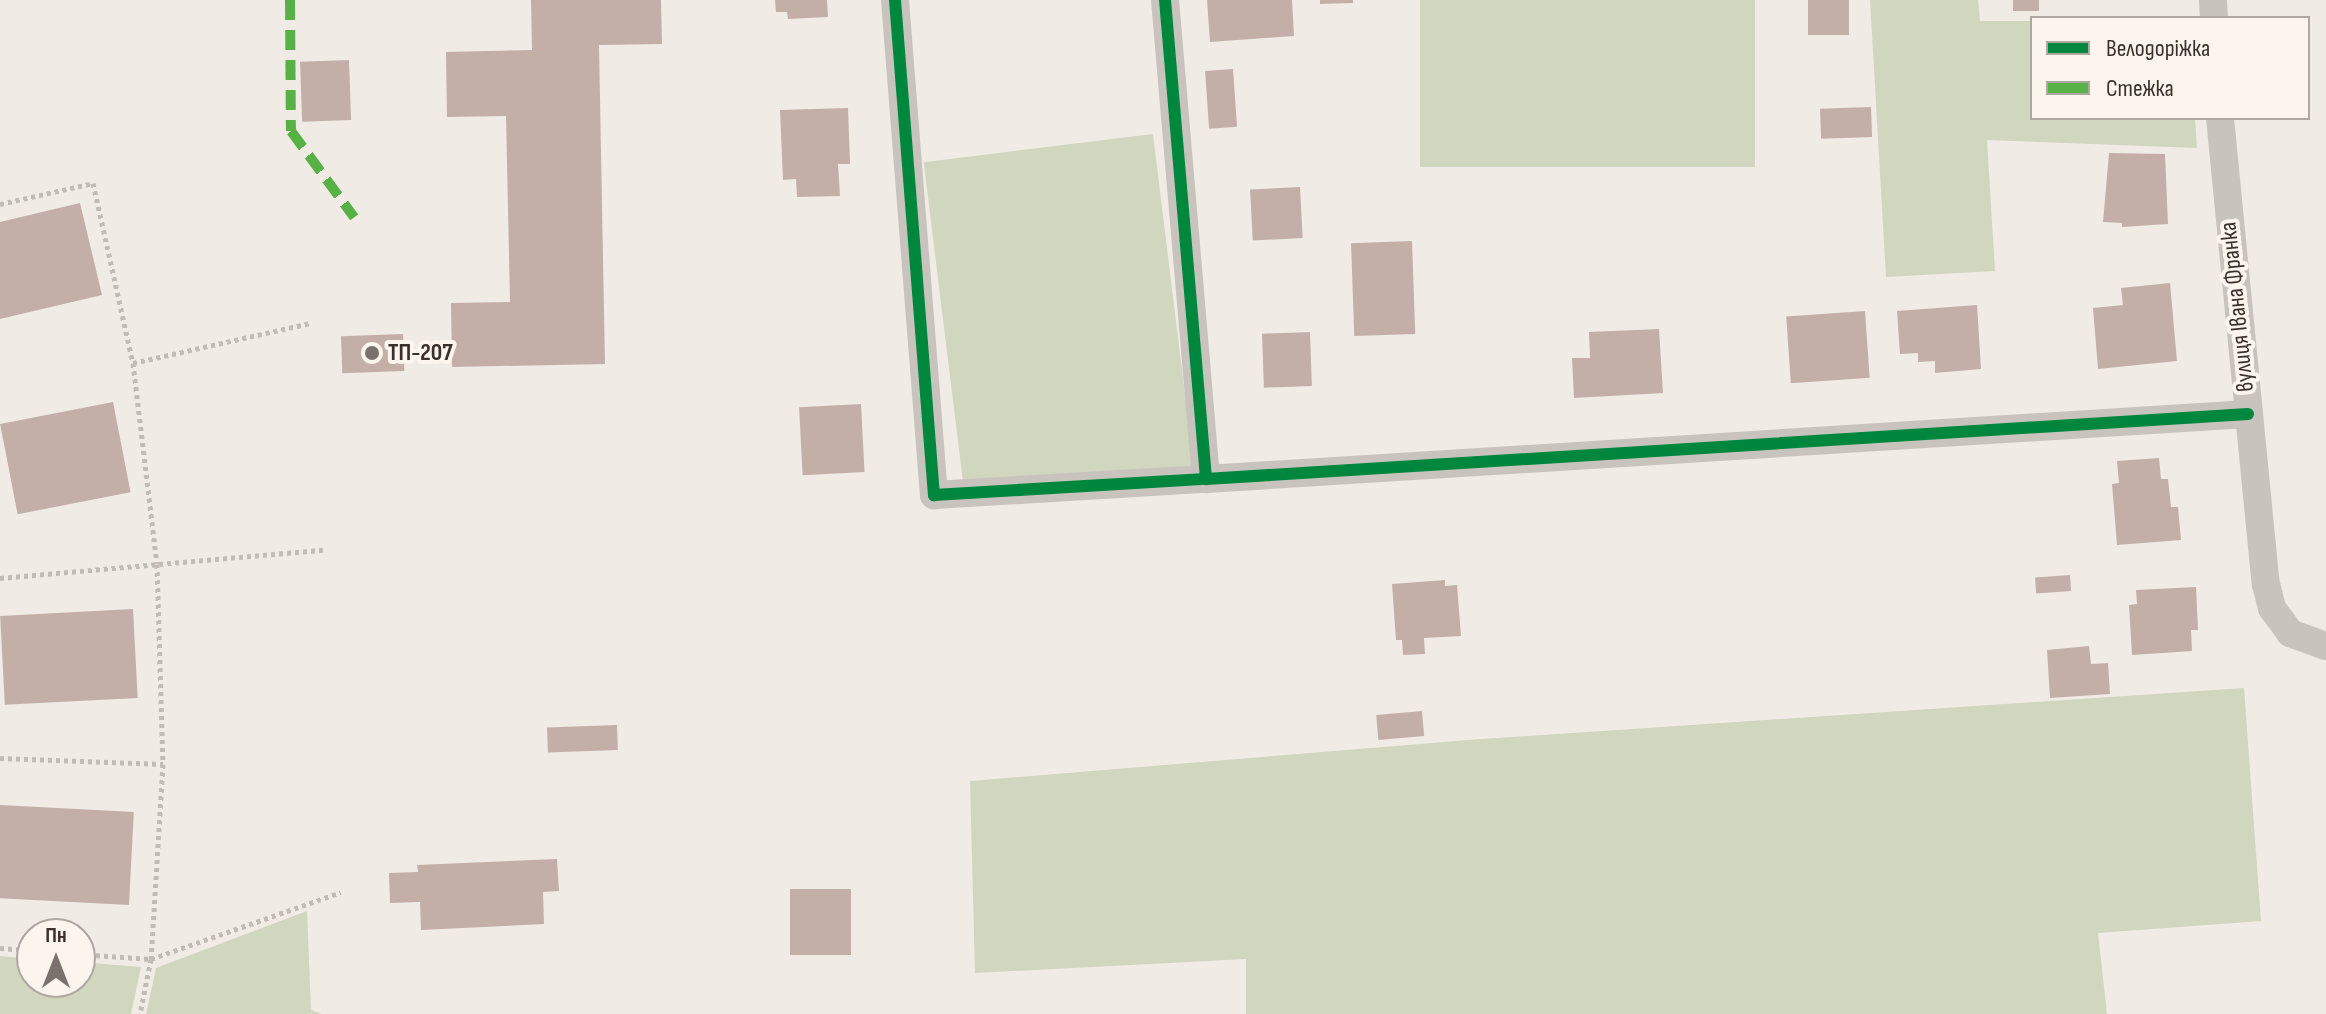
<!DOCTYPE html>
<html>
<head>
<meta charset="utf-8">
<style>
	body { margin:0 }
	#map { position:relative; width:2326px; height:1014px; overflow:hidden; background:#f0ebe5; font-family:"Sofia Sans Condensed",sans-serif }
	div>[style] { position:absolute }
	.green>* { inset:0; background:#d1d6bf; transform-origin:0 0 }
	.building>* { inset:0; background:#c3afa7; transform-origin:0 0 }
	.path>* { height:5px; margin-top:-2.5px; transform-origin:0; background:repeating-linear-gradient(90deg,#c2bbb6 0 4px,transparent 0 8px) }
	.street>* { height:28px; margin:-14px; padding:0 14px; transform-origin:14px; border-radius:14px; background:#c9c3be }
	.quiet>* { height:10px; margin-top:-5px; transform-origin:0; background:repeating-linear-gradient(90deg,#57b246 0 20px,transparent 0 30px) }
	.cycleway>* { height:12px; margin:-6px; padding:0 6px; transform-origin:6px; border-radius:6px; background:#00873e }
	.dots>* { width:22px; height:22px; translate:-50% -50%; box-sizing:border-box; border:4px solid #fbf5ee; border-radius:50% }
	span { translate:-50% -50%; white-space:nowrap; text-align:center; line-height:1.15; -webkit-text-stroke:8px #fbf5ee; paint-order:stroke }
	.street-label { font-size:24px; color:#3b302b }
	.poi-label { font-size:24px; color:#3b302b; font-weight:700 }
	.left { translate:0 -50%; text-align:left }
	.legend { position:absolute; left:2030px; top:16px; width:280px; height:104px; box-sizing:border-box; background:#fbf5ee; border:2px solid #aea6a0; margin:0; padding:10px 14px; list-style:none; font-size:24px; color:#3b302b }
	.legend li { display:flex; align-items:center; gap:16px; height:40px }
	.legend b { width:40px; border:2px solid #aea6a0 }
	.north { position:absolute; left:16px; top:918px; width:80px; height:80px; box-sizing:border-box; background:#fbf5ee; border:2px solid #aea6a0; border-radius:50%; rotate:0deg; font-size:22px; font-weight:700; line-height:32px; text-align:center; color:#3b302b }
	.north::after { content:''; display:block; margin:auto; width:28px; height:36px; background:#7a716c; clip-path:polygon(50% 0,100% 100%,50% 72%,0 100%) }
</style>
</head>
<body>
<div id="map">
	<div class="green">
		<i style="left:1420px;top:0;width:335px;height:167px"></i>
		<i style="clip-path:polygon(1870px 0,1978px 0,1980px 21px,2032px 21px,2032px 118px,2195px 118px,2197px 148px,1987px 140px,1995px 271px,1886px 277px)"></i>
		<i style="left:1153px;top:134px;width:334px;height:231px;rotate:83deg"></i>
		<i style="clip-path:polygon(2244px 688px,2261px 921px,2098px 933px,2107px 1014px,1246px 1014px,1246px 959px,975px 973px,970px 781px,1481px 739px)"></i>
		<i style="clip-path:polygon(307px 911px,311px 1010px,322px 1014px,146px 1014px,156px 968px)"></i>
		<i style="clip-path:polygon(0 956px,32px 959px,32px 982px,80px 982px,80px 962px,141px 967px,131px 1014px,0 1014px)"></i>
	</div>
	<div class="building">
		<i style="clip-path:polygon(531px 0,661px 0,662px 44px,599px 45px,605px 364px,452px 367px,451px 303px,510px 302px,506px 116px,447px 117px,446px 52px,532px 50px)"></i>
		<i style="clip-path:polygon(775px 0,827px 0,828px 17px,788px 19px,787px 12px,776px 12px)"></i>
		<i style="clip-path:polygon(1207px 0,1292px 0,1294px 36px,1210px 42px)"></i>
		<i style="clip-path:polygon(1320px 0,1353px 0,1353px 3px,1320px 4px)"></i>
		<i style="left:1808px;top:0;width:41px;height:35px"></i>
		<i style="left:2013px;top:0;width:26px;height:11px"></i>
		<i style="left:349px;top:60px;width:60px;height:49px;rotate:88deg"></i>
		<i style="left:1233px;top:69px;width:58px;height:28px;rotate:86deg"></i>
		<i style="left:1871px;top:107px;width:30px;height:51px;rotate:88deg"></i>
		<i style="clip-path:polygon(848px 108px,850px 164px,838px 164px,840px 196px,797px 197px,796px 179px,783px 180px,780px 110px)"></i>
		<i style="clip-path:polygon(2109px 153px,2165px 154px,2168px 224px,2122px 227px,2122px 223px,2103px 222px)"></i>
		<i style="left:1300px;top:187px;width:51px;height:50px;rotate:87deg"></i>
		<i style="clip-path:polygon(80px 203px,102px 295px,0 319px,0 222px)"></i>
		<i style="left:1412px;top:241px;width:93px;height:61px;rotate:88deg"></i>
		<i style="clip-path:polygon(2170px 283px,2177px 361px,2098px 369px,2093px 308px,2123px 305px,2121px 288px)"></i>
		<i style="clip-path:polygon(1977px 305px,1981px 369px,1935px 373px,1935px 361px,1918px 362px,1918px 353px,1900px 354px,1897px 311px)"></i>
		<i style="left:1865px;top:311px;width:67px;height:79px;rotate:86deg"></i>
		<i style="clip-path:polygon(1659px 329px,1663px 393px,1574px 398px,1572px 358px,1590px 358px,1589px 332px)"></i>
		<i style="left:1310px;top:332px;width:54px;height:48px;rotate:88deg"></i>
		<i style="left:403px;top:334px;width:37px;height:62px;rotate:88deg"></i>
		<i style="left:113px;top:402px;width:92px;height:115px;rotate:79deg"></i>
		<i style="left:861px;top:404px;width:68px;height:62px;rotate:87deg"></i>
		<i style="clip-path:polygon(2159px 458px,2161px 479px,2168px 479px,2171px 507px,2178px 507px,2181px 540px,2117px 545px,2112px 484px,2119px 483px,2117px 461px)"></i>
		<i style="left:2070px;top:575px;width:16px;height:35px;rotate:86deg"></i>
		<i style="clip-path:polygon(1445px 580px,1445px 586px,1457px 585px,1461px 636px,1424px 638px,1425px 654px,1403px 655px,1402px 640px,1396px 640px,1392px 584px)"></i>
		<i style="clip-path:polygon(2196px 587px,2198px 630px,2191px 630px,2192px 651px,2132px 655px,2129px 605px,2137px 604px,2136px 590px)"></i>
		<i style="left:133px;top:609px;width:89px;height:133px;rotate:87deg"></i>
		<i style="clip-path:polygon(2089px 646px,2091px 664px,2108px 663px,2110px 694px,2050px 698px,2047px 650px)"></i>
		<i style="left:1422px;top:711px;width:25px;height:46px;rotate:85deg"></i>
		<i style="left:617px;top:725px;width:25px;height:70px;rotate:88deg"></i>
		<i style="left:0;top:805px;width:134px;height:93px;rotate:3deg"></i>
		<i style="clip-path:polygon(557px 859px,559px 891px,543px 892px,544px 924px,421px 930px,420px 902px,390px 903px,389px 873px,418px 872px,417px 865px)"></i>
		<i style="left:790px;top:889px;width:61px;height:66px"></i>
	</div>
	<div class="path">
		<i style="left:0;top:204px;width:95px;rotate:-12.7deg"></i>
		<i style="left:93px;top:183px;width:184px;rotate:77.5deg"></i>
		<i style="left:133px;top:363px;width:202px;rotate:83.2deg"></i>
		<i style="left:157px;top:564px;width:200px;rotate:88.3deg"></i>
		<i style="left:163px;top:764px;width:195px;rotate:93.5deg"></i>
		<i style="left:151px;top:959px;width:201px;rotate:-19.4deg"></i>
		<i style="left:133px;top:363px;width:182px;rotate:-12.7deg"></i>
		<i style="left:0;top:578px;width:324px;rotate:-5deg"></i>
		<i style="left:0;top:758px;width:163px;rotate:2.1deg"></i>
		<i style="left:0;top:948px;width:32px;rotate:4deg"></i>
		<i style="left:80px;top:954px;width:71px;rotate:4deg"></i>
		<i style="left:151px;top:959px;width:56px;rotate:101.3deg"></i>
	</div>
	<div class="street">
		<i style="left:895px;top:0;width:497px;rotate:85.5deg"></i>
		<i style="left:934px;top:495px;width:272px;rotate:-3.4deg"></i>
		<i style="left:1165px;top:0;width:481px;rotate:85.1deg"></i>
		<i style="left:1206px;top:479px;width:1044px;rotate:-3.57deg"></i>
		<i style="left:2213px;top:0;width:18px;rotate:87deg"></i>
		<i style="left:2220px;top:118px;width:468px;rotate:84.4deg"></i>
		<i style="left:2266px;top:584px;width:25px;rotate:76deg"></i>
		<i style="left:2272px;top:608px;width:31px;rotate:54deg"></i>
		<i style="left:2290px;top:633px;width:38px;rotate:20deg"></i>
	</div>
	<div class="quiet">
		<i style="left:290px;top:0;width:131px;rotate:89.6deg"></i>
		<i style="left:291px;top:131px;width:107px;rotate:53.8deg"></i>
	</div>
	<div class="cycleway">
		<i style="left:895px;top:0;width:497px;rotate:85.5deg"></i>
		<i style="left:934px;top:495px;width:272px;rotate:-3.4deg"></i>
		<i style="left:1165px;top:0;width:481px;rotate:85.1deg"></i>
		<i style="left:1206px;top:479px;width:1044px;rotate:-3.57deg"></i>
	</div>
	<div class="dots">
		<i style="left:372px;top:353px;background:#7a716c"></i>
	</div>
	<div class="street-label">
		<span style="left:2237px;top:307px;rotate:-96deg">вулиця Івана Франка</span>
	</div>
	<div class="poi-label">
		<span class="left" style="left:388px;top:353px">ТП-207</span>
	</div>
	<ul class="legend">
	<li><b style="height:10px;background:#00873e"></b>Велодоріжка</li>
	<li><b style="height:10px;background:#57b246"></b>Стежка</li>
	</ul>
	<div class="north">Пн</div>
</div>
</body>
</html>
